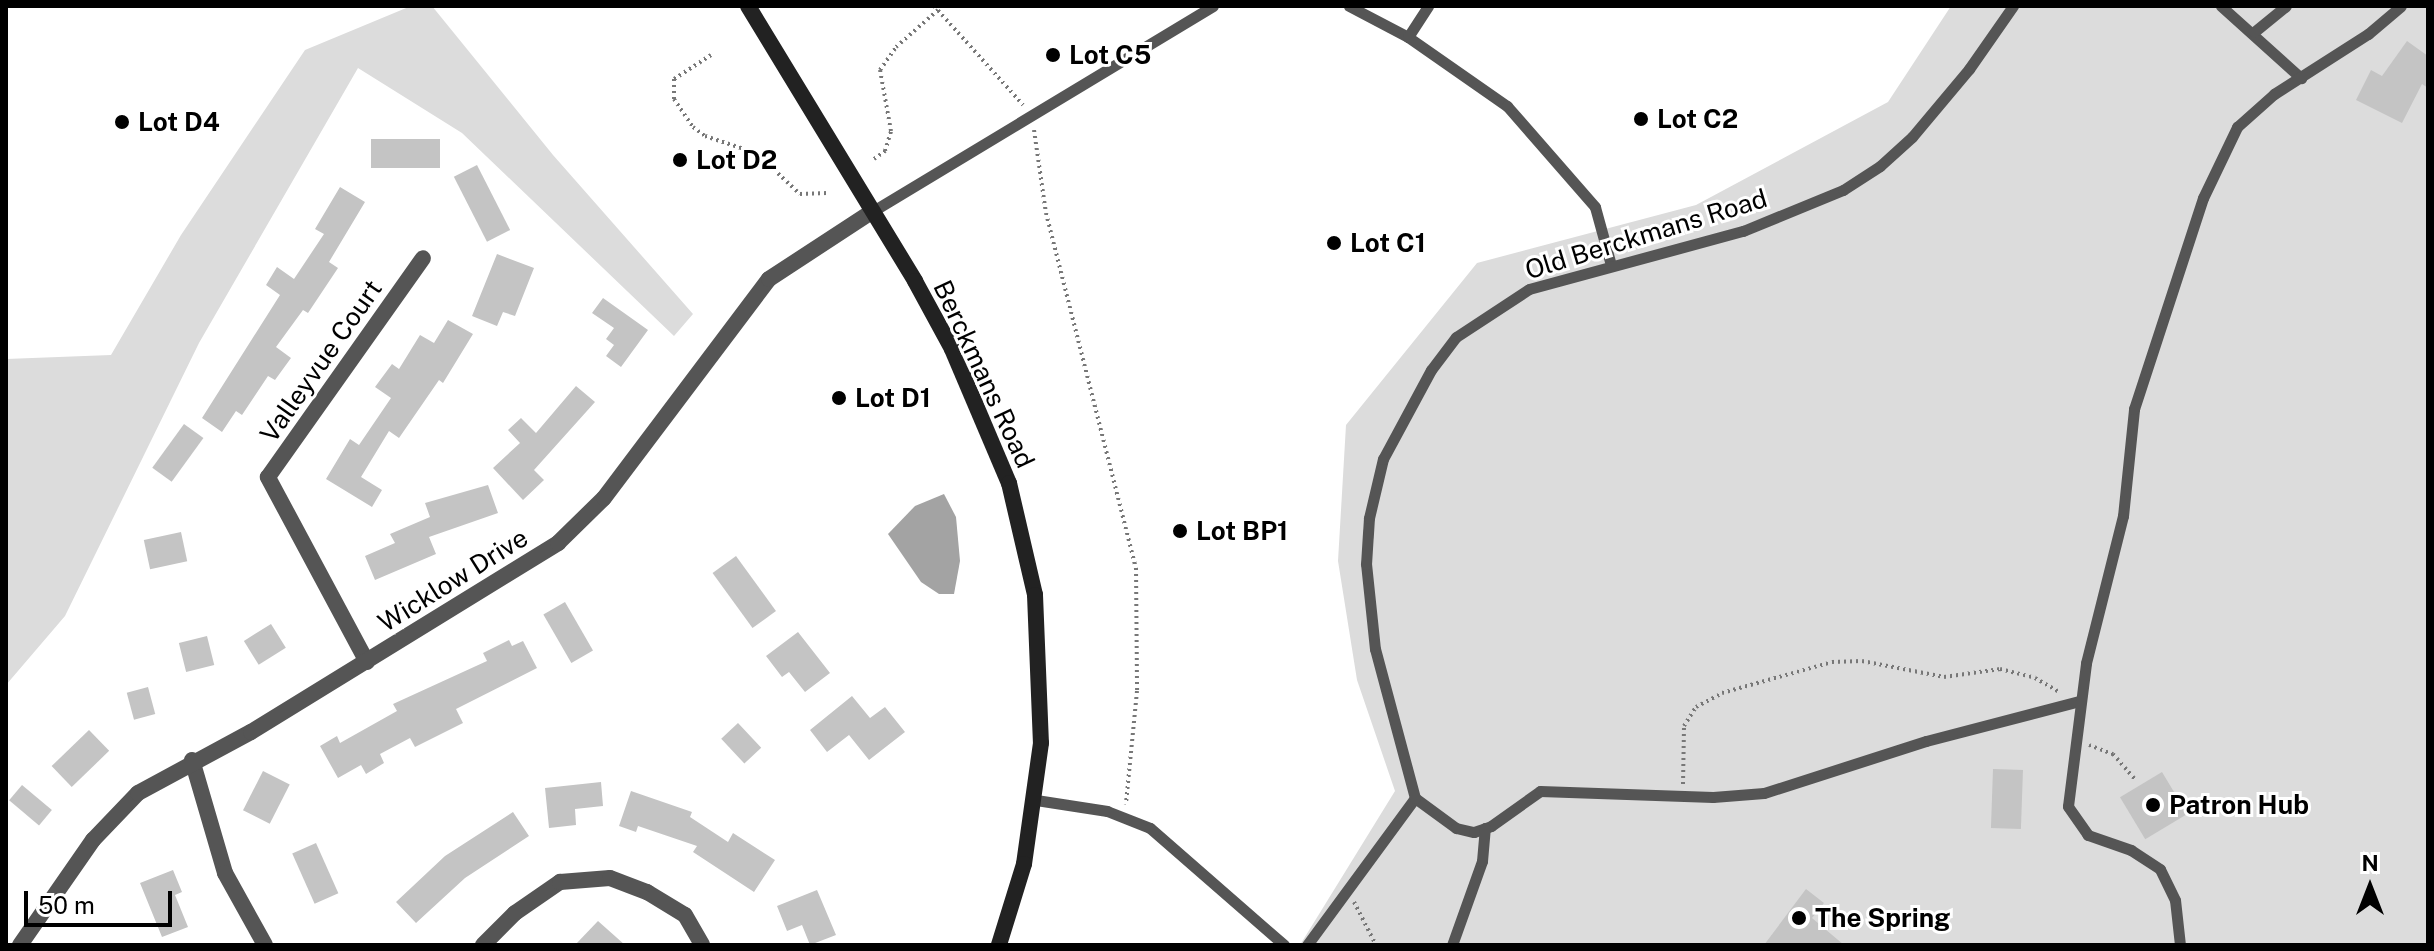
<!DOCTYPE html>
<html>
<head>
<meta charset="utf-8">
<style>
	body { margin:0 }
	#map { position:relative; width:2434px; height:951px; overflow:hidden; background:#fff; font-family:"Public Sans",sans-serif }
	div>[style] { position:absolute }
	.green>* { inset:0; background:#dcdcdc }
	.water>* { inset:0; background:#a3a3a3 }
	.building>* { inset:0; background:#c4c4c4; transform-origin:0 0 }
	.path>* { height:4px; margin-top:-2px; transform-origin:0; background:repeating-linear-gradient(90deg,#777 0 2px,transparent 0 6px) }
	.service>* { height:11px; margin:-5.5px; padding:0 5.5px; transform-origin:5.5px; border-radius:5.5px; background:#555 }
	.minor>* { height:16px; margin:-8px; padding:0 8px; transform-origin:8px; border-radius:8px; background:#555 }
	.secondary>* { height:16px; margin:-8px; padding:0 8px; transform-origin:8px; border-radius:8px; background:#222 }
	.dots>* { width:22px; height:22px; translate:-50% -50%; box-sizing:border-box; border:4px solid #fff; border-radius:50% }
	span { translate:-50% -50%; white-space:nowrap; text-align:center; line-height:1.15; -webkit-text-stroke:6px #fff; paint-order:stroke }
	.poi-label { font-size:26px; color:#000; font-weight:700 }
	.left { translate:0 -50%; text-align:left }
	.street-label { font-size:26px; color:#000 }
	.frame { position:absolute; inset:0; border:8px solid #000; pointer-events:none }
	.north { position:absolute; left:2330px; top:847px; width:80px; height:80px; -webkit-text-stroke:6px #fff; paint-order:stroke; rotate:0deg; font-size:22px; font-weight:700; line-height:32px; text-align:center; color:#000 }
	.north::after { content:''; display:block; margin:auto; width:28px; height:36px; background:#000; clip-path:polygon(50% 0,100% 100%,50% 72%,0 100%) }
	.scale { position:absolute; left:24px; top:891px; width:148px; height:36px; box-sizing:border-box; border:4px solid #000; border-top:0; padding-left:10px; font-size:24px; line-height:28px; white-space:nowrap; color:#000; -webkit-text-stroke:6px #fff; paint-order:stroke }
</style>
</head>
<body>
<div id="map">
	<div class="green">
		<i style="clip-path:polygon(411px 6px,432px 6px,553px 155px,693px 314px,674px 336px,462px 133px,358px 68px,199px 343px,65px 616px,6px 685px,6px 359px,111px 355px,181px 235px,305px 50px)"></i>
		<i style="clip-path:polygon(1951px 6px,2428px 6px,2428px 945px,1300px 945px,1395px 791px,1357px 680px,1338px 561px,1346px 425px,1477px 263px,1696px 205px,1888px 102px)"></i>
	</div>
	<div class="water">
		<i style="clip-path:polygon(944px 494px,956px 517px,960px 561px,954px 594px,939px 594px,921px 582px,888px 534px,915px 506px)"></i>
	</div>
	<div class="building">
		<i style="clip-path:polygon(2407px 41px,2428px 56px,2428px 88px,2422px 84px,2402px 123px,2356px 100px,2371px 70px,2382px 76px)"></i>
		<i style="left:440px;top:139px;width:29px;height:69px;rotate:90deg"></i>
		<i style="left:477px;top:165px;width:73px;height:26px;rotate:63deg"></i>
		<i style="clip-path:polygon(340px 187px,365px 202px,329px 262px,338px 268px,308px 313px,303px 310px,276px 347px,291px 358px,275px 380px,268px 376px,242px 415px,236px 411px,222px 432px,202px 418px,280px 295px,266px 285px,277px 267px,294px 279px,324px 234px,315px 229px)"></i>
		<i style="clip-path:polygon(497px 254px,534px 268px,515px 316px,503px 312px,497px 326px,472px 316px)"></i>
		<i style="clip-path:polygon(603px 298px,648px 330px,621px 367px,606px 356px,614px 345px,606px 339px,614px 328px,592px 313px)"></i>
		<i style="clip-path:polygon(448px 320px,473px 334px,443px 383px,439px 380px,399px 438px,389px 431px,361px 477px,382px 490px,372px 507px,326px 479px,350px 439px,359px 445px,391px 398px,375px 387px,392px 364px,399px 369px,420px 335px,434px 343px)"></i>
		<i style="clip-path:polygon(576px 386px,595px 402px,534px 470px,544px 480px,523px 500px,493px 468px,520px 443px,508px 430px,521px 418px,536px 433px)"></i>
		<i style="left:184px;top:424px;width:24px;height:54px;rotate:36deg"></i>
		<i style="clip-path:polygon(488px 485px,498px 513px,429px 537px,436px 554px,375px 580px,365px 556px,395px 543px,390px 534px,430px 517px,425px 503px)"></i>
		<i style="left:181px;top:532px;width:30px;height:38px;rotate:78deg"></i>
		<i style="left:736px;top:556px;width:68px;height:29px;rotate:54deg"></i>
		<i style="left:565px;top:602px;width:56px;height:25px;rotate:60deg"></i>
		<i style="left:271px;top:624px;width:28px;height:32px;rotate:58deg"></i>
		<i style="clip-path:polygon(798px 632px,830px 673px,805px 692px,789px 672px,782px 677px,766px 656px)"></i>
		<i style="left:207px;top:636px;width:30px;height:29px;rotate:76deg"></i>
		<i style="clip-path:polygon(509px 640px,512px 646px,523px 641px,537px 668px,456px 709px,463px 723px,415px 747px,410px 738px,380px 754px,384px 763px,366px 774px,361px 765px,338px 778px,320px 746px,337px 736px,340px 743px,397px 711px,393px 704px,487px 661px,483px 653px)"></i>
		<i style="left:148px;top:687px;width:28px;height:22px;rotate:75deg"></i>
		<i style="clip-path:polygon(852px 696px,870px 718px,885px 707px,905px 732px,869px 760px,849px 735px,827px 752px,810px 730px)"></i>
		<i style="left:738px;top:723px;width:34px;height:23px;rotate:47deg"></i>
		<i style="left:89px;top:730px;width:29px;height:52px;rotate:46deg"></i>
		<i style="left:1993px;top:769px;width:30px;height:59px;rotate:2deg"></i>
		<i style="left:263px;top:771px;width:30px;height:44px;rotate:27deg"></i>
		<i style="left:2162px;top:772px;width:49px;height:49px;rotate:59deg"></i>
		<i style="clip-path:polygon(601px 782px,603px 806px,575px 809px,576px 825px,549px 828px,545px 788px)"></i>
		<i style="left:22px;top:785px;width:39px;height:20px;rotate:40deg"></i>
		<i style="clip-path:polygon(631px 791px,692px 812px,690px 817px,728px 842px,733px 833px,775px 860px,754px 892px,693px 852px,697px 846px,638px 826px,636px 832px,619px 826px)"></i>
		<i style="clip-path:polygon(513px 812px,529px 836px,465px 878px,416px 923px,396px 902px,445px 856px)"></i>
		<i style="left:316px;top:843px;width:55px;height:26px;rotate:66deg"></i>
		<i style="clip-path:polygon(173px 870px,182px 892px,175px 895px,188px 927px,162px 937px,140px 883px)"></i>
		<i style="clip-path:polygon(1806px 889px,1824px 903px,1812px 918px,1844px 945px,1764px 945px)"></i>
		<i style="clip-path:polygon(817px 890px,836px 935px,810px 945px,802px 925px,787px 931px,777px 906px)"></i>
		<i style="clip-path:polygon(598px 921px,625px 945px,575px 945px)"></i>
	</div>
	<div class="path">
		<i style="left:934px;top:6px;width:133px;rotate:48deg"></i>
		<i style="left:711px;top:55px;width:44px;rotate:147deg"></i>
		<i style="left:674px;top:79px;width:20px;rotate:90deg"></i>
		<i style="left:674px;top:99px;width:34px;rotate:56deg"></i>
		<i style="left:693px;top:127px;width:15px;rotate:37deg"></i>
		<i style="left:705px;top:136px;width:54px;rotate:18.4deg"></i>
		<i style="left:756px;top:153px;width:60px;rotate:43deg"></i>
		<i style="left:800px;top:194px;width:27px;rotate:-2deg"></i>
		<i style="left:1034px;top:130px;width:84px;rotate:81.8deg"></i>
		<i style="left:1046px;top:213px;width:366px;rotate:75.8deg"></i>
		<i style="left:1136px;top:568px;width:123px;rotate:89.5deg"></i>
		<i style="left:1137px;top:691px;width:114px;rotate:95.6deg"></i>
		<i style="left:874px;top:159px;width:14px;rotate:-36deg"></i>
		<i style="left:885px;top:151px;width:21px;rotate:-73deg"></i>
		<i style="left:891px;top:131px;width:62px;rotate:-100.2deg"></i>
		<i style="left:880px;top:70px;width:28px;rotate:-55deg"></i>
		<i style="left:896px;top:47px;width:56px;rotate:-41.4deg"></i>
		<i style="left:2089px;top:745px;width:26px;rotate:21deg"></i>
		<i style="left:2113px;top:754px;width:35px;rotate:49deg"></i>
		<i style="left:1683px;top:784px;width:58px;rotate:-89deg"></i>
		<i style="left:1684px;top:726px;width:22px;rotate:-58deg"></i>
		<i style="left:1696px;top:707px;width:30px;rotate:-28deg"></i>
		<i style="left:1722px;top:693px;width:114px;rotate:-15.7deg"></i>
		<i style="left:1832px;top:662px;width:30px;rotate:-2deg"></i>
		<i style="left:1862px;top:661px;width:84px;rotate:11deg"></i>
		<i style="left:1944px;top:677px;width:57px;rotate:-8.1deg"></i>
		<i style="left:2000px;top:669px;width:36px;rotate:14deg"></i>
		<i style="left:2035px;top:678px;width:28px;rotate:30deg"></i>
		<i style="left:1354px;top:902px;width:48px;rotate:62.9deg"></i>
	</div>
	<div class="service">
		<i style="left:1349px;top:6px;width:67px;rotate:27.7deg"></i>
		<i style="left:1408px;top:37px;width:121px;rotate:34.9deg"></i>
		<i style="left:1507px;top:106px;width:134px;rotate:48.9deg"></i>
		<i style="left:1595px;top:207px;width:60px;rotate:74.6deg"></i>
		<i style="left:2221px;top:6px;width:108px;rotate:42deg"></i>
		<i style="left:2254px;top:32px;width:41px;rotate:-39.1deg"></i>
		<i style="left:1408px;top:37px;width:37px;rotate:-57deg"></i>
		<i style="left:873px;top:211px;width:397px;rotate:-31.1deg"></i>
		<i style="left:1415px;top:798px;width:51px;rotate:36.2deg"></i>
		<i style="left:1456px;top:828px;width:18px;rotate:13deg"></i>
		<i style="left:1474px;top:832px;width:18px;rotate:-19deg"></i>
		<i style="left:1491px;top:826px;width:60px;rotate:-35.5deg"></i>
		<i style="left:1540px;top:791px;width:173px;rotate:2deg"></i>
		<i style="left:1713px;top:797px;width:51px;rotate:-4.5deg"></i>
		<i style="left:1764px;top:793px;width:170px;rotate:-17.8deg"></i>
		<i style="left:1926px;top:741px;width:159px;rotate:-14.6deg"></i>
		<i style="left:1036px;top:800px;width:72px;rotate:8.8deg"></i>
		<i style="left:1107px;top:811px;width:46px;rotate:21.6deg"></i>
		<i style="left:1150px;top:828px;width:178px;rotate:41.1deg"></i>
		<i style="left:1307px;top:945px;width:182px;rotate:-53.7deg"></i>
		<i style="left:1415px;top:798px;width:154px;rotate:-105deg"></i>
		<i style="left:1375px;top:649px;width:85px;rotate:-96deg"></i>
		<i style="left:1366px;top:564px;width:46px;rotate:-86.3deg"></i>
		<i style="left:1369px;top:518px;width:61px;rotate:-76.7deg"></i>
		<i style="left:1383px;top:459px;width:101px;rotate:-61.7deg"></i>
		<i style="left:1431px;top:370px;width:41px;rotate:-52.9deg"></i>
		<i style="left:1456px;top:337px;width:87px;rotate:-33.3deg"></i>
		<i style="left:1529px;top:289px;width:222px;rotate:-15.2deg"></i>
		<i style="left:1743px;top:231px;width:108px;rotate:-22.3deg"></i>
		<i style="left:1843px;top:190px;width:44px;rotate:-33deg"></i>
		<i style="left:1880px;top:166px;width:43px;rotate:-42.2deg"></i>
		<i style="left:1912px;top:137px;width:89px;rotate:-50deg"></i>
		<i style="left:1969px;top:69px;width:77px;rotate:-55.1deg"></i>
		<i style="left:1452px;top:945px;width:89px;rotate:-70.3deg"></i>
		<i style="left:1482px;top:861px;width:33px;rotate:-85deg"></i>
		<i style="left:2180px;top:945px;width:45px;rotate:-96.3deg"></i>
		<i style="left:2175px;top:900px;width:34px;rotate:-116deg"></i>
		<i style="left:2160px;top:869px;width:35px;rotate:-147deg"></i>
		<i style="left:2131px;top:850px;width:46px;rotate:-160.8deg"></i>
		<i style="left:2088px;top:835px;width:35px;rotate:-125deg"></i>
		<i style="left:2068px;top:806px;width:144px;rotate:-82.8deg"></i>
		<i style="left:2086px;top:663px;width:152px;rotate:-75.9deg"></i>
		<i style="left:2123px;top:516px;width:108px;rotate:-84.1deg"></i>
		<i style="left:2134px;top:409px;width:222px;rotate:-71.9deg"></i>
		<i style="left:2203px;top:198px;width:79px;rotate:-64.4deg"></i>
		<i style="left:2237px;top:127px;width:50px;rotate:-41.7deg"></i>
		<i style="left:2274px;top:94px;width:112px;rotate:-32.6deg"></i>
		<i style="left:2368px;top:34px;width:43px;rotate:-40.3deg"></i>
	</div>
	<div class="minor">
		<i style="left:367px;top:662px;width:210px;rotate:-118.2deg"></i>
		<i style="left:268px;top:477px;width:268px;rotate:-54.7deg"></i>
		<i style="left:192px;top:760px;width:118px;rotate:73.7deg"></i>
		<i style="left:225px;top:873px;width:82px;rotate:60.9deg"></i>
		<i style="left:20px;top:945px;width:128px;rotate:-55.2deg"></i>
		<i style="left:93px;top:840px;width:65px;rotate:-46.2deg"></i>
		<i style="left:138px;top:793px;width:128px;rotate:-28.4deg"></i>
		<i style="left:251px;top:732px;width:361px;rotate:-31.6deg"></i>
		<i style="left:558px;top:543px;width:64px;rotate:-44.4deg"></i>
		<i style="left:604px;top:498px;width:274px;rotate:-53deg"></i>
		<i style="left:769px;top:279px;width:124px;rotate:-33.2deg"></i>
		<i style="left:483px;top:945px;width:45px;rotate:-45deg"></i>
		<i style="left:515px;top:913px;width:55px;rotate:-34.6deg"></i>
		<i style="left:560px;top:882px;width:50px;rotate:-4.6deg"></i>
		<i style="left:610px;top:878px;width:40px;rotate:21deg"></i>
		<i style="left:647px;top:892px;width:44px;rotate:31.2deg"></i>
		<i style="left:685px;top:915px;width:34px;rotate:60deg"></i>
	</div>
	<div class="secondary">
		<i style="left:748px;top:6px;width:322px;rotate:58.7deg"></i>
		<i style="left:915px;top:281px;width:77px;rotate:61.4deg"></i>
		<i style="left:952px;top:349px;width:146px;rotate:67deg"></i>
		<i style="left:1009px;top:483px;width:115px;rotate:76.9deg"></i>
		<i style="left:1035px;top:595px;width:148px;rotate:87.7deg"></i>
		<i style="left:1041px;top:743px;width:122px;rotate:98deg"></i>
		<i style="left:1024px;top:864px;width:85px;rotate:107.2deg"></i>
	</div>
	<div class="dots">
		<i style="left:1053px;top:55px;background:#000"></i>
		<i style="left:1641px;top:119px;background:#000"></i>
		<i style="left:122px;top:122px;background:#000"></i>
		<i style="left:680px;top:160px;background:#000"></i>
		<i style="left:1334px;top:243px;background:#000"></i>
		<i style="left:839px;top:398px;background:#000"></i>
		<i style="left:1180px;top:531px;background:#000"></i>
		<i style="left:2153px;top:805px;background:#000"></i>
		<i style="left:1799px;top:918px;background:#000"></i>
	</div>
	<div class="poi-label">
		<span class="left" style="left:1069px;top:55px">Lot C5</span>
		<span class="left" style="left:1657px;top:119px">Lot C2</span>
		<span class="left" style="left:138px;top:122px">Lot D4</span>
		<span class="left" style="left:696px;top:160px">Lot D2</span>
		<span class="left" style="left:1350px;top:243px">Lot C1</span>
		<span class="left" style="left:855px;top:398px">Lot D1</span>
		<span class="left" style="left:1196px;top:531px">Lot BP1</span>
		<span class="left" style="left:2169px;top:805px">Patron Hub</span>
		<span class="left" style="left:1815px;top:918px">The Spring</span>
	</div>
	<div class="street-label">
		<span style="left:1646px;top:234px;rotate:-17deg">Old Berckmans Road</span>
		<span style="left:321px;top:361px;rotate:-55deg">Valleyvue Court</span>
		<span style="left:984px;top:374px;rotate:65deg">Berckmans Road</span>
		<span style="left:453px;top:580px;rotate:-32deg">Wicklow Drive</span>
	</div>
	<div class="frame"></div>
	<div class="north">N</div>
	<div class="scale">50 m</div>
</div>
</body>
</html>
